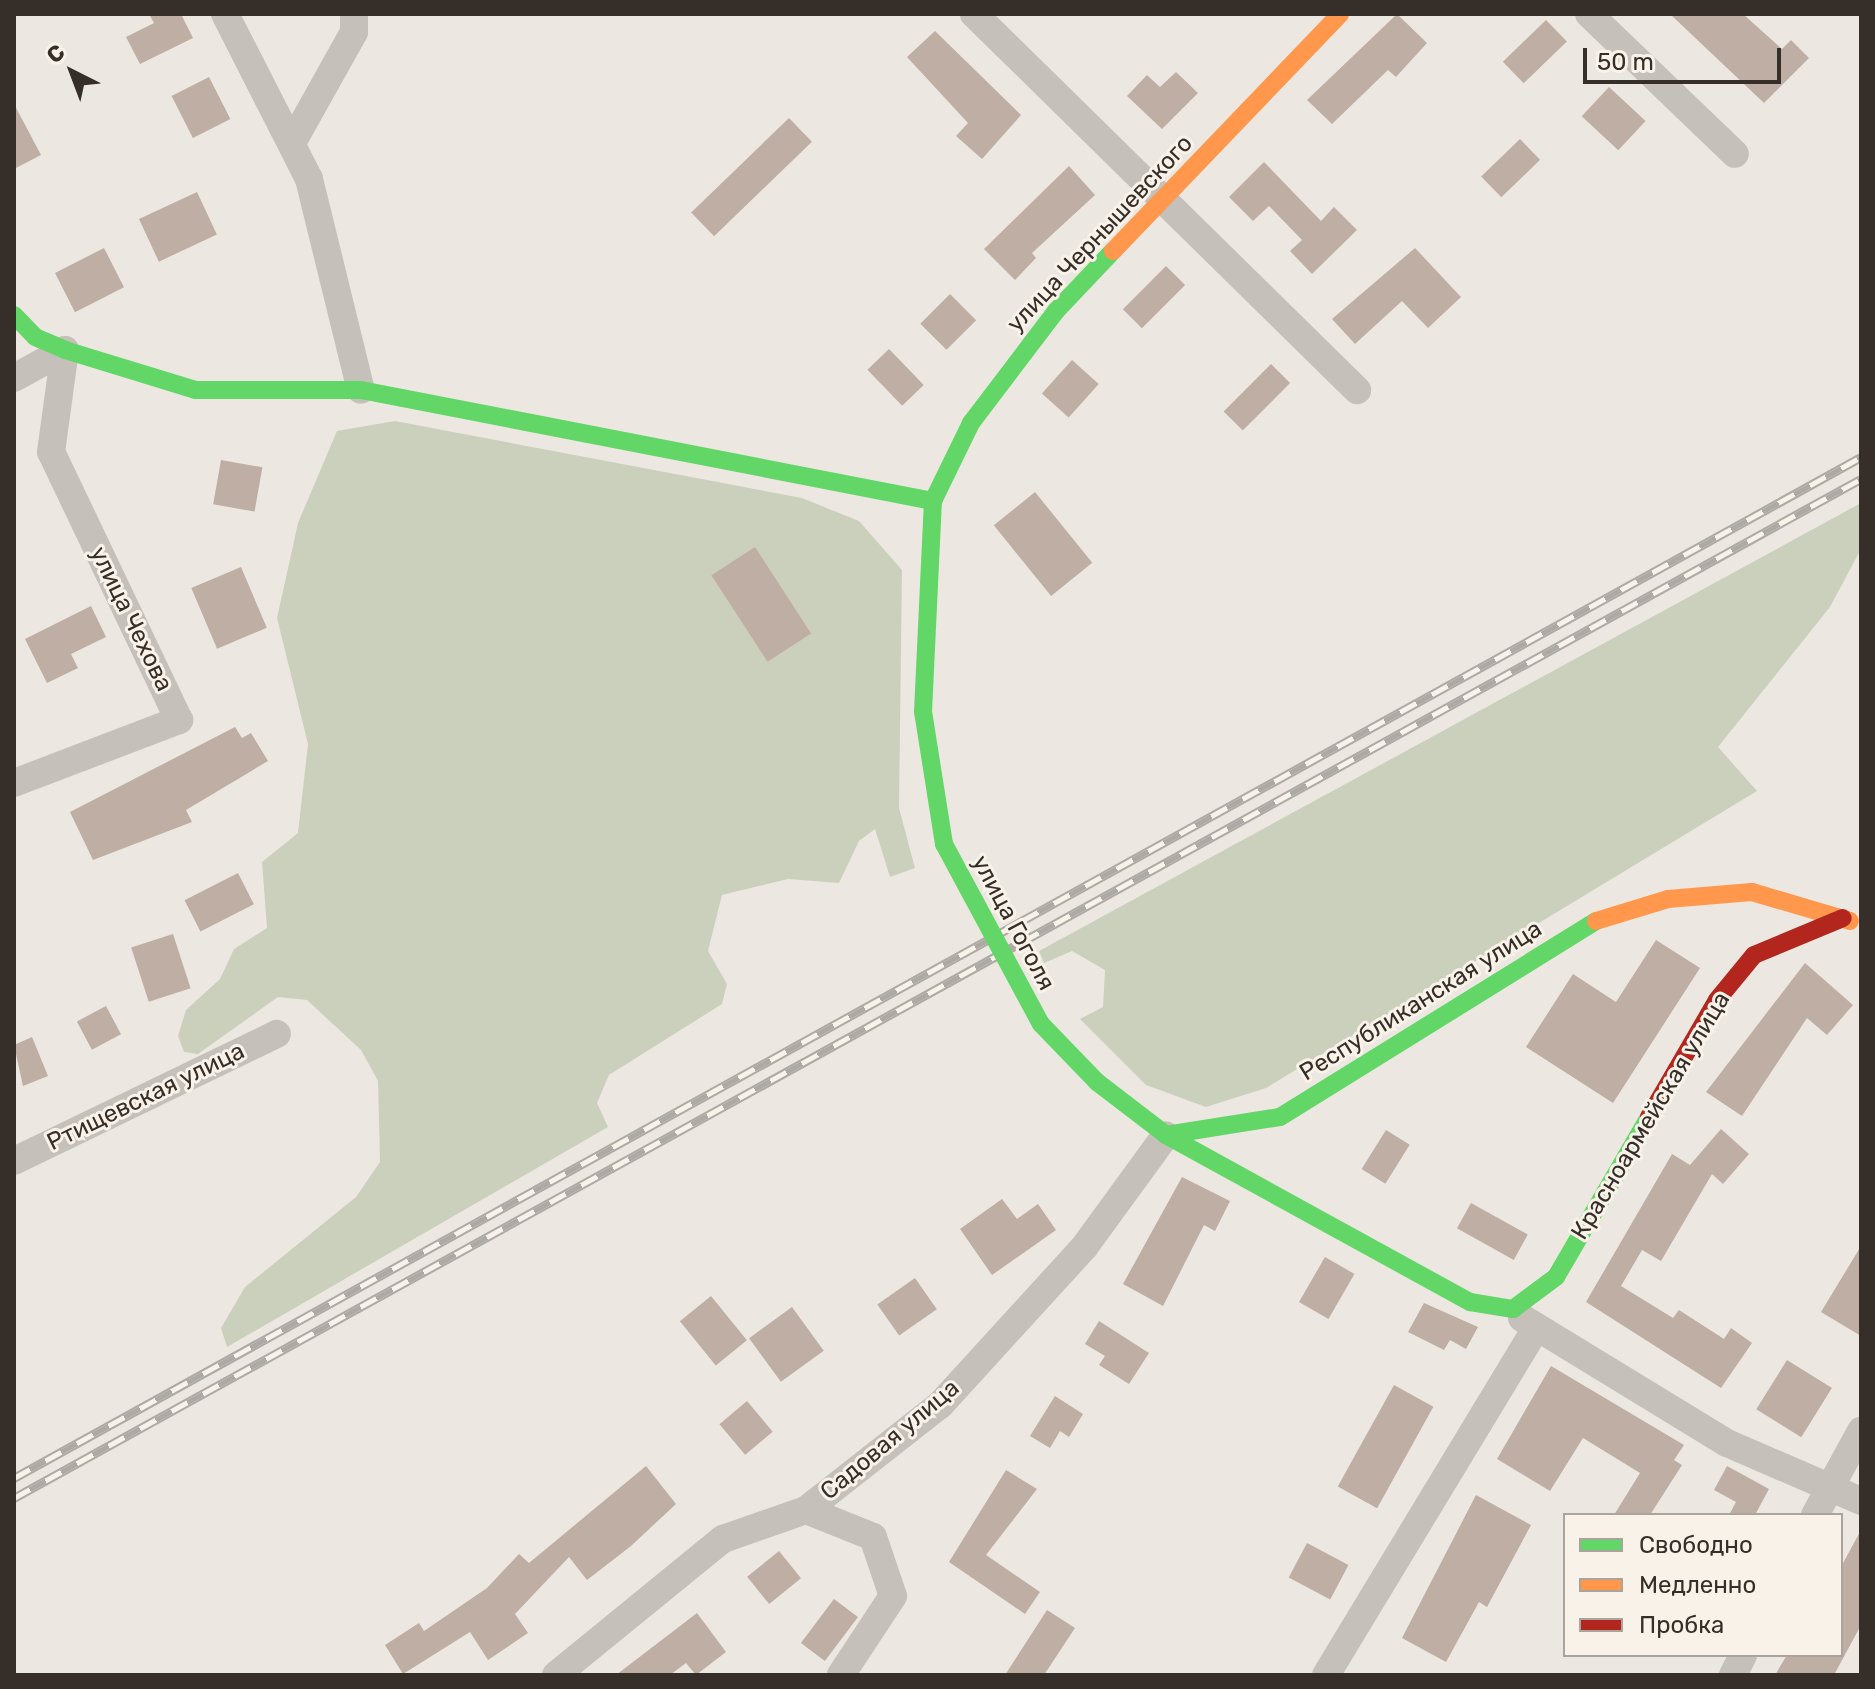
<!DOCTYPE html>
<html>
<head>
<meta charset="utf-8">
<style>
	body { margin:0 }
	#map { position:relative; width:1875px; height:1689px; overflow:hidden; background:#ece8e1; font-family:Rubik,sans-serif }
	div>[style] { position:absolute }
	.green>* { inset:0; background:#cbd0bc }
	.building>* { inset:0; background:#beaea4; transform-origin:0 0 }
	.street>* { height:28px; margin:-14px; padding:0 14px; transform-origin:14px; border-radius:14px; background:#c5c0ba }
	.fast>* { height:18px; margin:-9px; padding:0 9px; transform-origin:9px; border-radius:9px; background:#63d668 }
	.slow>* { height:18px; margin:-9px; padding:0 9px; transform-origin:9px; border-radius:9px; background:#ff974d }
	.jam>* { height:18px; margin:-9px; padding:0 9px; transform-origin:9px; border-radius:9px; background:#b3261e }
	.rail>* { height:9px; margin-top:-4.5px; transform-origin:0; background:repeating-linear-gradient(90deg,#f8f2e9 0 18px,#ada9a4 0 36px); box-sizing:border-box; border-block:2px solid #ada9a4 }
	.fast-bridge>* { height:18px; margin:-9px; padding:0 9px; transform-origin:9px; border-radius:9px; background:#63d668 }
	span { translate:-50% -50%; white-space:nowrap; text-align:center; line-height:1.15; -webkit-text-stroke:6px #f8f2e9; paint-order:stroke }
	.street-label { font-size:24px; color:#352e29 }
	.frame { position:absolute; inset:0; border:16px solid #352e29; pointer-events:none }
	.legend { position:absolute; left:1563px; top:1513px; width:280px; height:144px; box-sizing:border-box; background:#f8f2e9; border:2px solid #aaa49c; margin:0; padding:10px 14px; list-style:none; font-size:24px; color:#352e29 }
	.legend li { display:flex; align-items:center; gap:16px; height:40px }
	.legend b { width:40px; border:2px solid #aaa49c }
	.north { position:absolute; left:32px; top:32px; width:80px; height:80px; -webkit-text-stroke:6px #f8f2e9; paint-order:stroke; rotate:318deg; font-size:22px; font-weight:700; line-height:32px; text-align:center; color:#352e29 }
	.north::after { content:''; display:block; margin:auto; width:28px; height:36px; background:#352e29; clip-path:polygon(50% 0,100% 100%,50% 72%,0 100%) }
	.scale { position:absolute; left:1583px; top:48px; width:198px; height:36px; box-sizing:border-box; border:4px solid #352e29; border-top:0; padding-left:10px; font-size:24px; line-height:28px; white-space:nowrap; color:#352e29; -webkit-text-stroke:6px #f8f2e9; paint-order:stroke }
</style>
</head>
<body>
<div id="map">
	<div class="green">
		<i style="clip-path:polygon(395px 421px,802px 498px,859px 521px,902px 570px,899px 808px,915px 868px,890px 877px,875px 829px,859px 841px,839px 883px,788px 879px,722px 895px,708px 951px,727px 984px,722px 1004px,609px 1075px,597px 1103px,608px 1127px,227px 1347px,221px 1328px,245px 1287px,356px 1197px,380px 1162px,378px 1081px,361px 1050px,307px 1000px,278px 997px,198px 1054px,184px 1052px,178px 1036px,186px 1010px,220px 979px,234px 949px,267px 928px,262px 862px,298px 833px,308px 744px,277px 618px,298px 523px,337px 431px)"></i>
		<i style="clip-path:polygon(1861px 503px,1861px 549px,1830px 607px,1718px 747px,1757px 791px,1266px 1088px,1206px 1107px,1146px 1085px,1080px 1019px,1103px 1007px,1105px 970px,1072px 951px,1044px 963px,1039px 951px)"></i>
	</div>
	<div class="building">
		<i style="clip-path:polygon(149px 14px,181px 14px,193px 38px,140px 64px,126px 37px,154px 23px)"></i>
		<i style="clip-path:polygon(1397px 14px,1427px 43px,1396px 77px,1388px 70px,1332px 124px,1307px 100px)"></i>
		<i style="clip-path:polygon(1670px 14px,1743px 14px,1782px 49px,1791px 40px,1809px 58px,1764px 103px)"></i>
		<i style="left:1546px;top:20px;width:30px;height:60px;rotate:46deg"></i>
		<i style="clip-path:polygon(935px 31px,1021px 115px,982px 159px,956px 136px,968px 123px,907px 57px)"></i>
		<i style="clip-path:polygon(1176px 72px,1198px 93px,1162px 129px,1127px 96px,1147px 75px,1160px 87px)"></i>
		<i style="left:209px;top:77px;width:47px;height:42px;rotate:63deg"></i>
		<i style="left:1609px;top:87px;width:50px;height:40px;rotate:43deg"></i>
		<i style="clip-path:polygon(14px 104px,41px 155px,14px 169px)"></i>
		<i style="left:789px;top:118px;width:33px;height:136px;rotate:46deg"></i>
		<i style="left:1520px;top:139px;width:29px;height:54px;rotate:46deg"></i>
		<i style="clip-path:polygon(1264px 162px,1321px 221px,1334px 207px,1357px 230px,1312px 274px,1290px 251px,1302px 240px,1269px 206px,1253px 221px,1229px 197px)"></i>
		<i style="clip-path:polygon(1069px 166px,1095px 195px,1032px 253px,1036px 258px,1015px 280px,984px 249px)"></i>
		<i style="left:197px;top:192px;width:47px;height:64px;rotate:65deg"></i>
		<i style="left:104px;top:248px;width:44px;height:55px;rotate:63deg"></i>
		<i style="clip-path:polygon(1415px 248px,1461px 297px,1428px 328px,1402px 301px,1355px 344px,1332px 319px)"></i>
		<i style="left:1166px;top:266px;width:27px;height:61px;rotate:45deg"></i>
		<i style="left:950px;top:294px;width:37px;height:42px;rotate:45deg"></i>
		<i style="left:889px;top:349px;width:50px;height:30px;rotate:46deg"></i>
		<i style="left:1072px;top:360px;width:36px;height:45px;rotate:42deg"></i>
		<i style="left:1271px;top:364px;width:27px;height:67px;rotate:45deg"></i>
		<i style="left:221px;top:460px;width:42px;height:45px;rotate:10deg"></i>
		<i style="left:1035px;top:492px;width:91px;height:53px;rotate:51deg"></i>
		<i style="left:755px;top:547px;width:103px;height:52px;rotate:57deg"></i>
		<i style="left:241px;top:567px;width:66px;height:54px;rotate:67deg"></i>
		<i style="clip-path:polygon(91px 606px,106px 637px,71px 654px,78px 668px,47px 683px,25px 639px)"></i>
		<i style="clip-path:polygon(235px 727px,242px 738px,251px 733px,268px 761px,186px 810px,192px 822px,93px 860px,70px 812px)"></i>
		<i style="left:238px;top:873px;width:35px;height:60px;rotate:63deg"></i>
		<i style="left:173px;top:934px;width:57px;height:44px;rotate:72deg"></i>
		<i style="clip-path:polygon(1656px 940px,1700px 968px,1613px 1103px,1526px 1047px,1573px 974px,1616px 1002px)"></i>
		<i style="clip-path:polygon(1805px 963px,1853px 1005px,1827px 1035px,1807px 1018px,1742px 1116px,1706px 1092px)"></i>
		<i style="left:106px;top:1006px;width:32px;height:33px;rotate:62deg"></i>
		<i style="clip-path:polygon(32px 1037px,48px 1076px,23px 1086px,14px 1045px)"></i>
		<i style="clip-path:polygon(1721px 1129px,1749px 1154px,1723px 1184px,1712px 1174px,1661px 1261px,1642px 1250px,1621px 1286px,1673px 1318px,1679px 1310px,1724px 1339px,1731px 1328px,1752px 1343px,1721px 1388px,1586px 1302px,1672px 1154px,1690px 1165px)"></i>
		<i style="left:1386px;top:1130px;width:28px;height:46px;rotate:32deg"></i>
		<i style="clip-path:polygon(1182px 1177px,1230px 1201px,1215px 1231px,1204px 1225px,1163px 1306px,1123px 1284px)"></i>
		<i style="clip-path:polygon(1002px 1199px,1017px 1219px,1038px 1204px,1056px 1230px,992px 1275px,960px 1229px)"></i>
		<i style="left:1471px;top:1203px;width:65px;height:29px;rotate:29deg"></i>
		<i style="clip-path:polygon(1861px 1246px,1861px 1336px,1821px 1312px)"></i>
		<i style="left:1325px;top:1257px;width:34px;height:52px;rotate:30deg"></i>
		<i style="left:915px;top:1278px;width:38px;height:46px;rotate:55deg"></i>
		<i style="left:711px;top:1296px;width:57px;height:40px;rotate:51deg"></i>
		<i style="clip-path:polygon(1424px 1303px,1478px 1327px,1466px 1349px,1450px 1340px,1444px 1350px,1408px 1332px)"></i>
		<i style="left:792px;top:1307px;width:54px;height:53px;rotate:54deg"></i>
		<i style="clip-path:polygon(1099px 1321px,1149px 1353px,1129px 1384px,1099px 1365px,1105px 1356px,1085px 1344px)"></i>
		<i style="left:1787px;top:1360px;width:53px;height:58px;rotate:32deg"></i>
		<i style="clip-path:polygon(1551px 1366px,1684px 1445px,1674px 1460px,1682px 1465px,1650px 1515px,1614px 1515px,1640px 1473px,1583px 1438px,1550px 1491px,1497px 1459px)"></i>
		<i style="left:1394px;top:1385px;width:45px;height:116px;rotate:29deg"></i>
		<i style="clip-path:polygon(1055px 1396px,1083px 1414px,1069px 1437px,1060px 1431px,1050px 1448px,1030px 1436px)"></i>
		<i style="left:747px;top:1401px;width:40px;height:36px;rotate:50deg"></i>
		<i style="clip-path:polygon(646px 1466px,676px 1504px,631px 1546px,587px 1580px,569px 1557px,515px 1614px,528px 1633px,488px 1660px,470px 1632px,403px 1674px,385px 1645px,419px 1623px,424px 1631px,487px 1588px,519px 1554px,529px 1563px)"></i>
		<i style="clip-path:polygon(1727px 1466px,1769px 1489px,1755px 1515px,1729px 1515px,1736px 1502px,1714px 1490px)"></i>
		<i style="clip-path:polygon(1006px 1470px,1037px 1489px,986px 1555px,1040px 1592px,1025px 1614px,949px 1562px)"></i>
		<i style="clip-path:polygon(1476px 1495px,1531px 1525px,1487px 1607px,1479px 1602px,1446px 1662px,1402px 1638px)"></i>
		<i style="clip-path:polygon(1861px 1530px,1861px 1625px,1834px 1675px,1775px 1675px,1787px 1655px,1841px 1655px,1841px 1567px)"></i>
		<i style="left:1307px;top:1543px;width:47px;height:39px;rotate:28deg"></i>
		<i style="left:779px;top:1551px;width:35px;height:41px;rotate:51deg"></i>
		<i style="left:834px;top:1599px;width:30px;height:55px;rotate:37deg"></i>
		<i style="clip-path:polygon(1047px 1610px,1075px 1628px,1044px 1675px,1005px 1675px)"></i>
		<i style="clip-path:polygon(697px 1613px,726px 1652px,696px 1675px,686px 1663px,670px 1675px,616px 1675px)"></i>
	</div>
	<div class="street">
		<i style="left:225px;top:14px;width:185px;rotate:63deg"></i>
		<i style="left:309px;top:179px;width:217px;rotate:76.2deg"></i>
		<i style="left:974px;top:14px;width:537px;rotate:44.47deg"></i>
		<i style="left:1589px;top:14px;width:202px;rotate:43.8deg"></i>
		<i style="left:292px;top:143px;width:127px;rotate:-60.8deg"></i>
		<i style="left:354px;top:32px;width:18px;rotate:-90deg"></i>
		<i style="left:14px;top:378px;width:58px;rotate:-28.8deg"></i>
		<i style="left:14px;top:783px;width:177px;rotate:-20.9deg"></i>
		<i style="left:179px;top:720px;width:297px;rotate:-115.5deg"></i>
		<i style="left:51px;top:452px;width:103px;rotate:-82.2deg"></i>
		<i style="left:14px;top:1161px;width:292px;rotate:-25.8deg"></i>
		<i style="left:1522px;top:1318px;width:240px;rotate:31.4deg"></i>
		<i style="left:1727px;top:1443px;width:146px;rotate:23.4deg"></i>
		<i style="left:806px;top:1510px;width:72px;rotate:21.9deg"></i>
		<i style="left:873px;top:1537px;width:62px;rotate:71.3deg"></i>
		<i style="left:893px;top:1596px;width:95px;rotate:123.4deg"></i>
		<i style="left:1815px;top:1515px;width:96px;rotate:-61.3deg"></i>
		<i style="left:556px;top:1675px;width:215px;rotate:-39.2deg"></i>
		<i style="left:723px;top:1539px;width:88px;rotate:-19.3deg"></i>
		<i style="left:806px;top:1510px;width:170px;rotate:-38.1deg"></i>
		<i style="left:940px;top:1405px;width:215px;rotate:-47.6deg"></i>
		<i style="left:1085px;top:1246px;width:137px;rotate:-53.9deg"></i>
		<i style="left:1326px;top:1675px;width:403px;rotate:-58.8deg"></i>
		<i style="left:1733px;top:1675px;width:22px;rotate:-63deg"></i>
	</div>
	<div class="fast">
		<i style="left:14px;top:315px;width:30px;rotate:46deg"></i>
		<i style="left:35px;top:337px;width:33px;rotate:23deg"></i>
		<i style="left:65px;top:350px;width:137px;rotate:17deg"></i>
		<i style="left:196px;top:390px;width:165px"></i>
		<i style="left:361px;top:390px;width:583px;rotate:10.98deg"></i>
		<i style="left:944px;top:844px;width:134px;rotate:-99deg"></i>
		<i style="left:923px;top:712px;width:211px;rotate:-87.3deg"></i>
		<i style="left:933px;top:501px;width:87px;rotate:-64deg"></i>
		<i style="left:971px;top:423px;width:141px;rotate:-52.8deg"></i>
		<i style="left:1056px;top:311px;width:83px;rotate:-46.5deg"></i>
		<i style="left:1041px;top:1024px;width:81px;rotate:46deg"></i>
		<i style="left:1097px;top:1082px;width:87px;rotate:37.5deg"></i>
		<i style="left:1166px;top:1135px;width:347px;rotate:28.8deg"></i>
		<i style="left:1470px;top:1302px;width:44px;rotate:9.2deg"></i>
		<i style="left:1513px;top:1309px;width:54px;rotate:-36.7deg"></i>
		<i style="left:1556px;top:1277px;width:185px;rotate:-59.8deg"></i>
		<i style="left:1166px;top:1135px;width:115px;rotate:-9deg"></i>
		<i style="left:1280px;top:1117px;width:372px;rotate:-31.8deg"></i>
	</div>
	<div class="slow">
		<i style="left:1113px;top:251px;width:328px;rotate:-46.2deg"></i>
		<i style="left:1596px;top:921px;width:75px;rotate:-17deg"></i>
		<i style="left:1668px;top:899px;width:84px;rotate:-4.8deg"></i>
		<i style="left:1752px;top:892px;width:102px;rotate:16.5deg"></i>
	</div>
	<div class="jam">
		<i style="left:1649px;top:1117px;width:135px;rotate:-59.8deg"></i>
		<i style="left:1717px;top:1000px;width:58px;rotate:-50.6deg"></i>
		<i style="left:1754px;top:955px;width:96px;rotate:-22.6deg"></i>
	</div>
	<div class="rail">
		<i style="left:14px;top:1478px;width:2110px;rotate:-28.93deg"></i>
		<i style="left:14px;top:1498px;width:2109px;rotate:-28.89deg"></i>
	</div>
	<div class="fast-bridge">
		<i style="left:944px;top:844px;width:204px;rotate:61.7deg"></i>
	</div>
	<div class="street-label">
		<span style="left:1100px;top:234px;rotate:-47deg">улица Чернышевского</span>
		<span style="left:131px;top:619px;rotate:64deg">улица Чехова</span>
		<span style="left:1013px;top:923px;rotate:62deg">улица Гоголя</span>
		<span style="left:1421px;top:1001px;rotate:-32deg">Республиканская улица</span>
		<span style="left:146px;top:1097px;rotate:-26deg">Ртищевская улица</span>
		<span style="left:1651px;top:1116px;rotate:-59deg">Красноармейская улица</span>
		<span style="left:890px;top:1440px;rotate:-40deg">Садовая улица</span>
	</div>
	<div class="frame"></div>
	<ul class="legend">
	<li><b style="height:10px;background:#63d668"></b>Свободно</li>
	<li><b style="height:10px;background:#ff974d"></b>Медленно</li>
	<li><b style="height:10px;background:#b3261e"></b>Пробка</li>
	</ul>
	<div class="north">С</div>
	<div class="scale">50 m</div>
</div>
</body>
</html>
